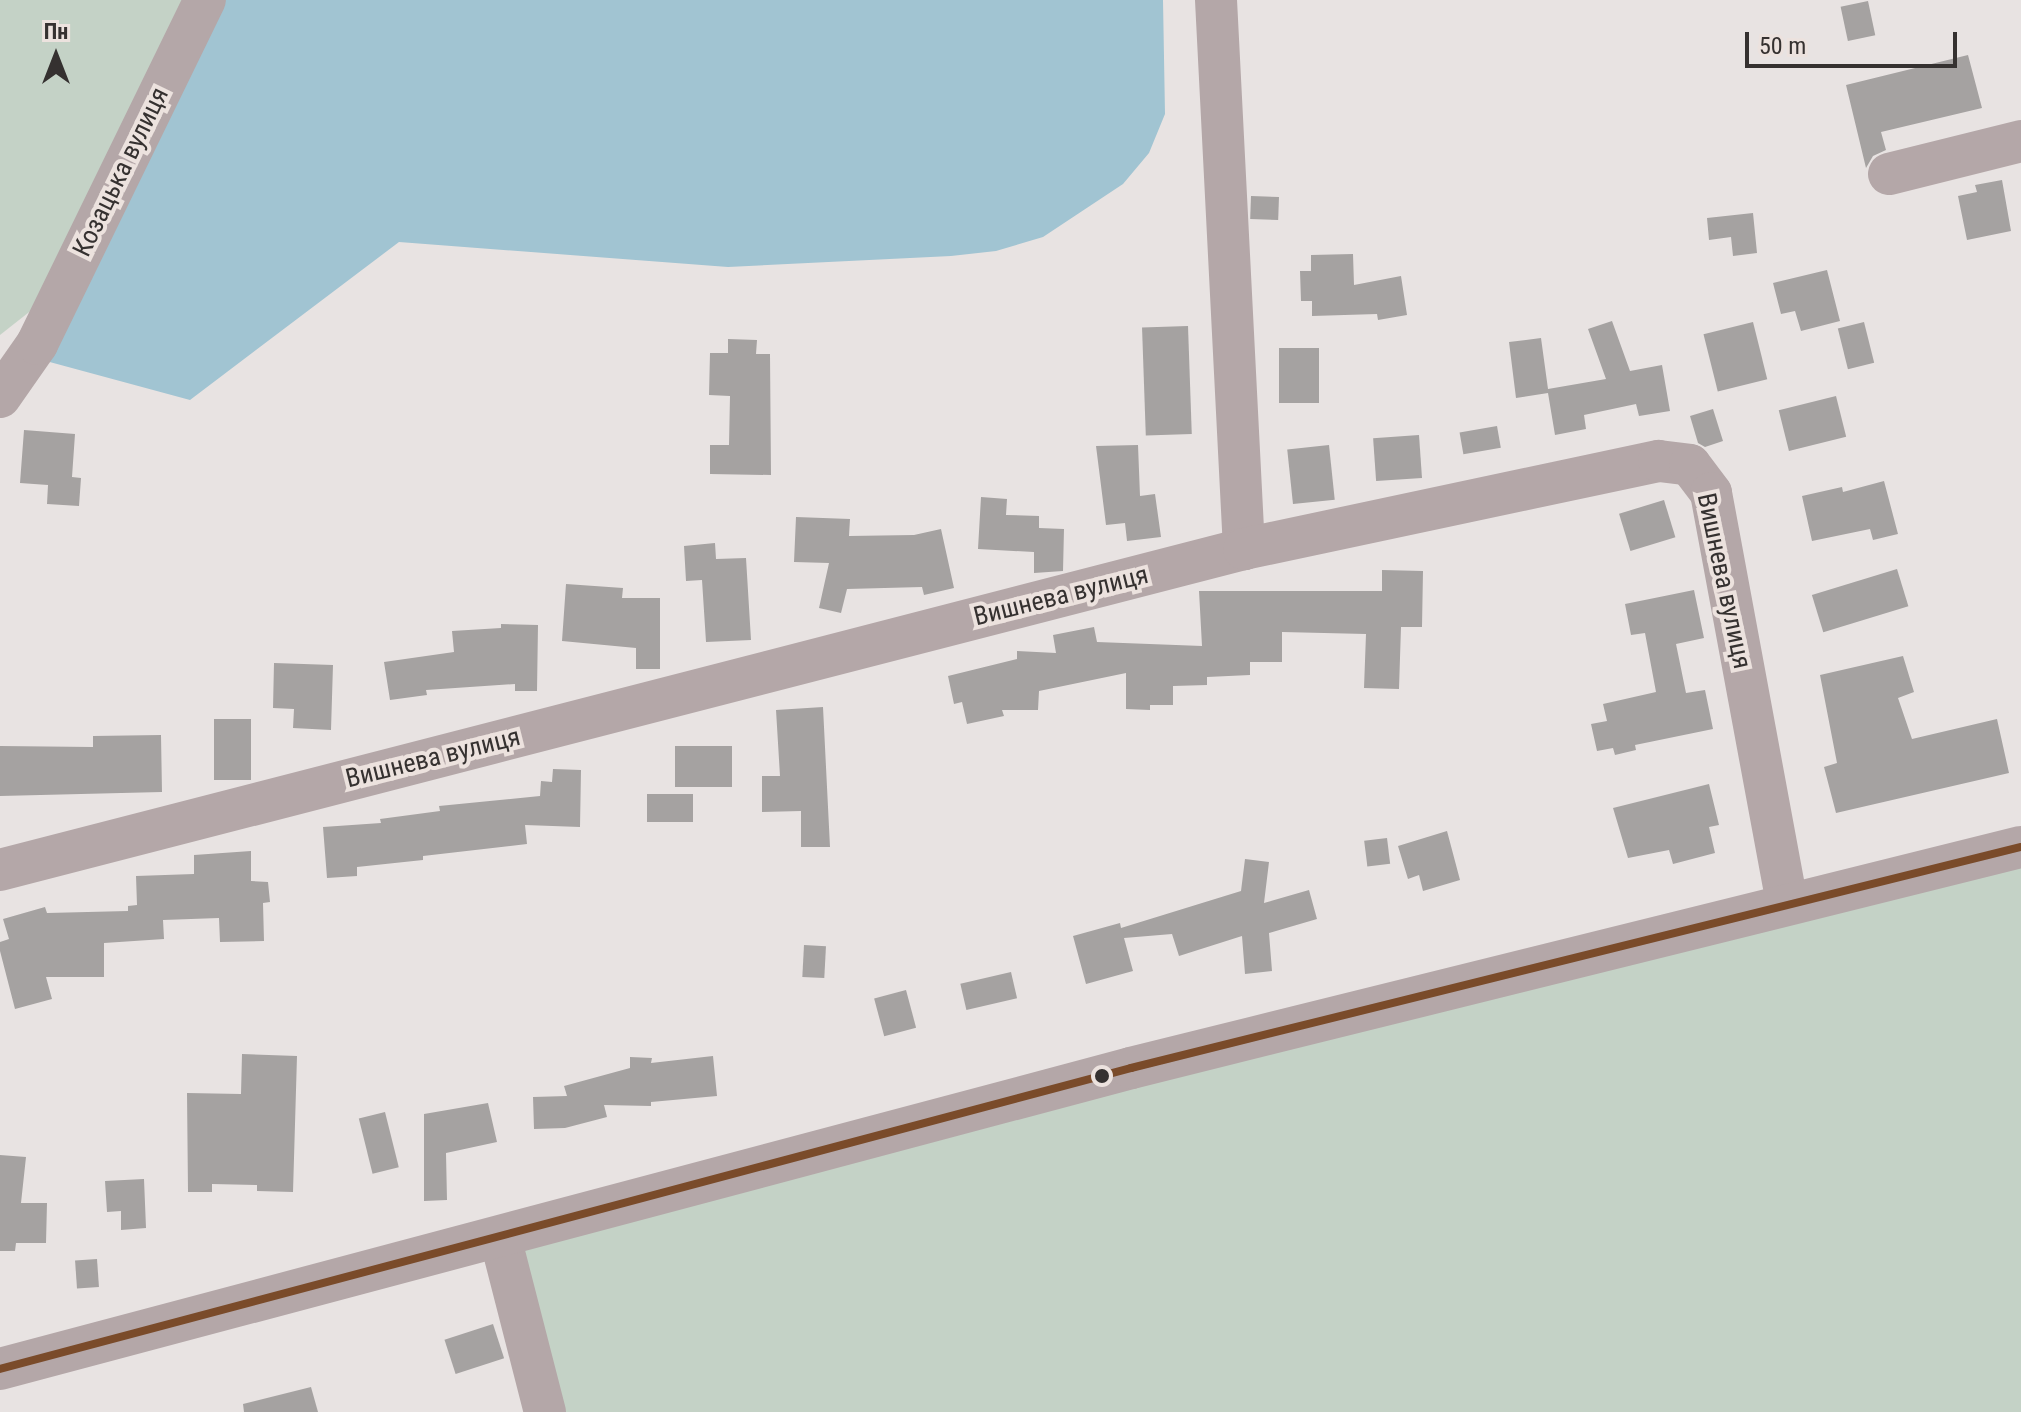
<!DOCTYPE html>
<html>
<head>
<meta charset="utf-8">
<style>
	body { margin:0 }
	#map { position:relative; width:2021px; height:1412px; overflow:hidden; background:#e8e3e2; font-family:"Roboto Condensed",sans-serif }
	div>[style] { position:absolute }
	.green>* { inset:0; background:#c4d2c6 }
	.water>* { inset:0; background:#a1c4d2 }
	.building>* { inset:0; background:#a5a2a1; transform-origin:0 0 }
	.minor>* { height:42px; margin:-21px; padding:0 21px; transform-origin:21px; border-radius:21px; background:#b4a7a8 }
	.bus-1>* { height:8px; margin:-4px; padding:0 4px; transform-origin:4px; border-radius:4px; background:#7a4b2a }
	.dots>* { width:22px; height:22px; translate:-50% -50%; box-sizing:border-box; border:4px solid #ece2de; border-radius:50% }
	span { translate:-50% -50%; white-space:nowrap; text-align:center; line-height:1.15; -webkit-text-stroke:8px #ece2de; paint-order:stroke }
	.street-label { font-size:26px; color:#353130 }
	.north { position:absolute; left:16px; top:16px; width:80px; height:80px; -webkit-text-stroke:6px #ece2de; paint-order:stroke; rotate:0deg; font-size:22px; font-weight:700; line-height:32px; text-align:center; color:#353130 }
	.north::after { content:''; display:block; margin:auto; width:28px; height:36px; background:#353130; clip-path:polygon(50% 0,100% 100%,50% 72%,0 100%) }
	.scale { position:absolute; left:1745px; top:32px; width:212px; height:36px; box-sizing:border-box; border:4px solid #353130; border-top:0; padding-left:10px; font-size:24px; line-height:28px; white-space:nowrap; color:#353130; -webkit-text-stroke:6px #ece2de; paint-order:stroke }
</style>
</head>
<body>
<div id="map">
	<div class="green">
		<i style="clip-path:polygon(0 0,187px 0,33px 309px,0 335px)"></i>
		<i style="clip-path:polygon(2021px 847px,2021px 1412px,547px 1412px,500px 1237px)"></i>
	</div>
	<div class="water">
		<i style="clip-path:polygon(214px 0,1163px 0,1165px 114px,1149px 153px,1123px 184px,1043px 237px,996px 251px,951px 256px,728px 267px,399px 242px,190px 400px,46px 361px)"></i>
	</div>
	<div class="building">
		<i style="left:1868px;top:1px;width:35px;height:28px;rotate:78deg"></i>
		<i style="clip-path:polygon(1968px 55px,1982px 108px,1881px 132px,1886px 150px,1873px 156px,1866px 168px,1846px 85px)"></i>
		<i style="clip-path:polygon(2002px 180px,2011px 231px,1967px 240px,1958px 196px,1977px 192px,1975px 185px)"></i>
		<i style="left:1251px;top:196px;width:28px;height:23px;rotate:2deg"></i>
		<i style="clip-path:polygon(1753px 213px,1757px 253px,1733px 256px,1731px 237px,1709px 240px,1707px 218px)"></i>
		<i style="clip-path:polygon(1353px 254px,1354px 285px,1401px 276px,1407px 315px,1378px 320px,1377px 314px,1312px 316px,1312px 301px,1301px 301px,1300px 271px,1311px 271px,1311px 255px)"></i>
		<i style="clip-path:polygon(1827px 270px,1840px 321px,1801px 331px,1795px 311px,1781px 314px,1773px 283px)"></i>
		<i style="clip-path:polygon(1612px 321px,1630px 371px,1662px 365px,1670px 411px,1639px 416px,1636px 404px,1584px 415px,1586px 429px,1555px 435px,1548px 393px,1516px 398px,1509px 342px,1541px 338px,1548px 389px,1606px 379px,1588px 329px)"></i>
		<i style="left:1753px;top:322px;width:59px;height:51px;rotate:76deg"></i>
		<i style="left:1864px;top:322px;width:42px;height:27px;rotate:76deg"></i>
		<i style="left:1188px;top:326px;width:108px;height:46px;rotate:88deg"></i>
		<i style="clip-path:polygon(728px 339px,757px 340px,756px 354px,770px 354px,771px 475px,710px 474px,710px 445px,729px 445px,730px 396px,709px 395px,710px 353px,728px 353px)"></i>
		<i style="left:1279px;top:348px;width:40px;height:55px"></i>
		<i style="left:1836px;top:396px;width:42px;height:59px;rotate:76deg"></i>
		<i style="clip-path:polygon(1713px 409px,1723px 441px,1705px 447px,1698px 443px,1690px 416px)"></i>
		<i style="left:1497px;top:426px;width:22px;height:38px;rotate:80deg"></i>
		<i style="clip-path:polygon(24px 430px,75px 434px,72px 477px,81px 478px,79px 506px,47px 504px,48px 485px,20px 483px)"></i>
		<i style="left:1419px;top:435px;width:43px;height:46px;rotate:86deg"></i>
		<i style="clip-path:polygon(1138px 445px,1140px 496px,1155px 494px,1161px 537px,1127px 541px,1125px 523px,1106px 525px,1096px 446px)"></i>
		<i style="left:1329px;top:445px;width:55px;height:42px;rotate:84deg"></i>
		<i style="clip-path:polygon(1884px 481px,1898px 534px,1873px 540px,1870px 529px,1812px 541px,1802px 496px,1842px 487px,1843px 492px)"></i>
		<i style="clip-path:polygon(981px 497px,1007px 499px,1006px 515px,1039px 516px,1039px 528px,1064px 529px,1063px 571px,1034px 573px,1034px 552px,978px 549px)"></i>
		<i style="left:1664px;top:500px;width:39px;height:47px;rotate:73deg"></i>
		<i style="clip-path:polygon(796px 517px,850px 519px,849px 536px,914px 535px,941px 529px,954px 588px,924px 595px,922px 587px,847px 589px,841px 613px,819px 608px,829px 563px,794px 562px)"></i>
		<i style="clip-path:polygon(715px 543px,716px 559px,746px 558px,751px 640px,706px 642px,702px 580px,686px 581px,684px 546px)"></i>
		<i style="left:1897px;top:569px;width:39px;height:89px;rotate:73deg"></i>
		<i style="clip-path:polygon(1382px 570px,1423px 571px,1422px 627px,1401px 627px,1399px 689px,1364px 688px,1366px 634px,1282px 632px,1282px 662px,1250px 662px,1250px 675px,1207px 677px,1207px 685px,1173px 686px,1173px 705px,1150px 705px,1150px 710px,1126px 709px,1126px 673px,1039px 691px,1038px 710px,1002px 710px,1004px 716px,967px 724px,962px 702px,954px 704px,948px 676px,1017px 659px,1017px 651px,1056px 653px,1053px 635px,1094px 627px,1097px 642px,1202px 646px,1199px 591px,1382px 591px)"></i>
		<i style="clip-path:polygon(566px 584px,623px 588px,622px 598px,660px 598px,660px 669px,636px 669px,636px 648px,562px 641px)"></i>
		<i style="clip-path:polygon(1694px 590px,1704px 638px,1676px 644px,1686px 693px,1705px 690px,1713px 729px,1635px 745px,1636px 750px,1615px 755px,1613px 748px,1597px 751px,1591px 724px,1607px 721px,1603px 704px,1656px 692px,1645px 633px,1631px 635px,1625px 604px)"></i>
		<i style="clip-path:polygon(501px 624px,538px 625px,537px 691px,515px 691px,515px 684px,426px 690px,427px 695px,390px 700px,384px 662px,454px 652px,452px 631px,501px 628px)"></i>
		<i style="clip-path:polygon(1903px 656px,1914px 692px,1898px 698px,1912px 739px,1997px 719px,2009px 773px,1836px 813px,1824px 767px,1837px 763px,1820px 675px)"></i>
		<i style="clip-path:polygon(274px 663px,333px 665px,331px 730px,293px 728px,294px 709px,273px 708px)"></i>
		<i style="clip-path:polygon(823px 707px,830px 847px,801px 847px,801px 811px,762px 812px,762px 776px,780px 776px,776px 710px)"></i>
		<i style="left:251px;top:719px;width:61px;height:37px;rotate:90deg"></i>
		<i style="clip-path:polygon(161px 735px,162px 792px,0 796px,0 746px,93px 747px,93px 736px)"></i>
		<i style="left:732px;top:746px;width:41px;height:57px;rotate:90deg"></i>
		<i style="clip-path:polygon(553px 769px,581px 770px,580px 827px,525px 825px,527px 844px,423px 856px,423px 860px,357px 867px,357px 876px,327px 878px,323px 827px,381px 823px,380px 819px,440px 811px,439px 806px,540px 796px,541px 781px,552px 782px)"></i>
		<i style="clip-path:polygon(1709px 784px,1719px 825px,1709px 827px,1715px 853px,1673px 864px,1669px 850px,1628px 858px,1613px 808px)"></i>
		<i style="left:647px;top:794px;width:46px;height:28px"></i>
		<i style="clip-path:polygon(1447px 831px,1460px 880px,1423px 891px,1419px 875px,1408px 879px,1398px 846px)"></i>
		<i style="left:1387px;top:838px;width:26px;height:23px;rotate:83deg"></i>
		<i style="clip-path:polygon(251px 851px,251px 881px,268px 882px,270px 902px,263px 903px,264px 941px,220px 942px,219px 918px,163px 920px,164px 939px,104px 943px,104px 977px,46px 977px,52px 999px,15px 1009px,0 951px,0 942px,9px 939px,3px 919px,45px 907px,47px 913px,128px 911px,128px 906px,137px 905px,136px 876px,194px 874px,194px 855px)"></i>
		<i style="clip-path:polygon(1245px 859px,1269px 862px,1264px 903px,1309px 890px,1317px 919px,1269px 933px,1272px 971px,1245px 974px,1242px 936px,1179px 956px,1172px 934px,1124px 938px,1133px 971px,1086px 984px,1073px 936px,1120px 923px,1121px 928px,1241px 891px)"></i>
		<i style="left:804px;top:945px;width:22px;height:32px;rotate:3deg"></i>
		<i style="left:1011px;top:972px;width:27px;height:52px;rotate:77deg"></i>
		<i style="left:906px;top:990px;width:39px;height:33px;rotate:75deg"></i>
		<i style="clip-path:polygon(242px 1054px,297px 1056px,293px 1192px,257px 1191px,257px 1185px,212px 1184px,212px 1192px,188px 1192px,187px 1093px,241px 1094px)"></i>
		<i style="clip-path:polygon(713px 1056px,717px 1096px,651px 1102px,651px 1106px,604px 1105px,607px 1117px,565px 1128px,534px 1129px,533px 1097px,567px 1096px,564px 1086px,630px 1068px,630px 1057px,652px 1058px,651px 1063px)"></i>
		<i style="clip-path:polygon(488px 1103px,497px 1142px,446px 1153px,447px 1200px,424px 1201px,424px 1114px)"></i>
		<i style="left:385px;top:1112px;width:57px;height:27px;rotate:76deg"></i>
		<i style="clip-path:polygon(0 1155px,26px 1157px,21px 1203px,47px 1203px,46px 1243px,16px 1243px,15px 1251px,0 1251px)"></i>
		<i style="clip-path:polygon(144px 1179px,146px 1228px,121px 1230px,121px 1211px,107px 1212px,105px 1181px)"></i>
		<i style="left:97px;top:1259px;width:28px;height:22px;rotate:86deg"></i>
		<i style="left:493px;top:1324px;width:36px;height:51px;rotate:72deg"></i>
		<i style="clip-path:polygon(311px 1387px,318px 1412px,244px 1412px,243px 1404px)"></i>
	</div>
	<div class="minor">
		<i style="left:1216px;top:0;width:550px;rotate:87.08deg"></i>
		<i style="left:1889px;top:174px;width:136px;rotate:-14deg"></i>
		<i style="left:0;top:397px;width:65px;rotate:-55.1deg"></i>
		<i style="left:37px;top:344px;width:383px;rotate:-64deg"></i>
		<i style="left:0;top:870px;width:1285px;rotate:-14.47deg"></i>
		<i style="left:1244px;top:549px;width:424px;rotate:-12deg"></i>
		<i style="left:1659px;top:461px;width:31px;rotate:7deg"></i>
		<i style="left:1690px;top:465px;width:35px;rotate:53deg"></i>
		<i style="left:1711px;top:493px;width:416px;rotate:79.5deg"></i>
		<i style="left:500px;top:1237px;width:181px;rotate:75.6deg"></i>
		<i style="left:0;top:1369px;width:1170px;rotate:-14.9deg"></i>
		<i style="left:1131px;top:1068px;width:917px;rotate:-13.95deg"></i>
	</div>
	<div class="bus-1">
		<i style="left:0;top:1369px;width:1170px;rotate:-14.9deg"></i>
		<i style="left:1131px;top:1068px;width:917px;rotate:-13.95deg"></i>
	</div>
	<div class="dots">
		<i style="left:1102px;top:1076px;background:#353130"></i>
	</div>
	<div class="street-label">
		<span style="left:121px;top:172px;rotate:-64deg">Козацька вулиця</span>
		<span style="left:1724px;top:581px;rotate:78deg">Вишнева вулиця</span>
		<span style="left:1061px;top:596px;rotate:-14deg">Вишнева вулиця</span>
		<span style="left:433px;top:758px;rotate:-14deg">Вишнева вулиця</span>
	</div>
	<div class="north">Пн</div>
	<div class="scale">50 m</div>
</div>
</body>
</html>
